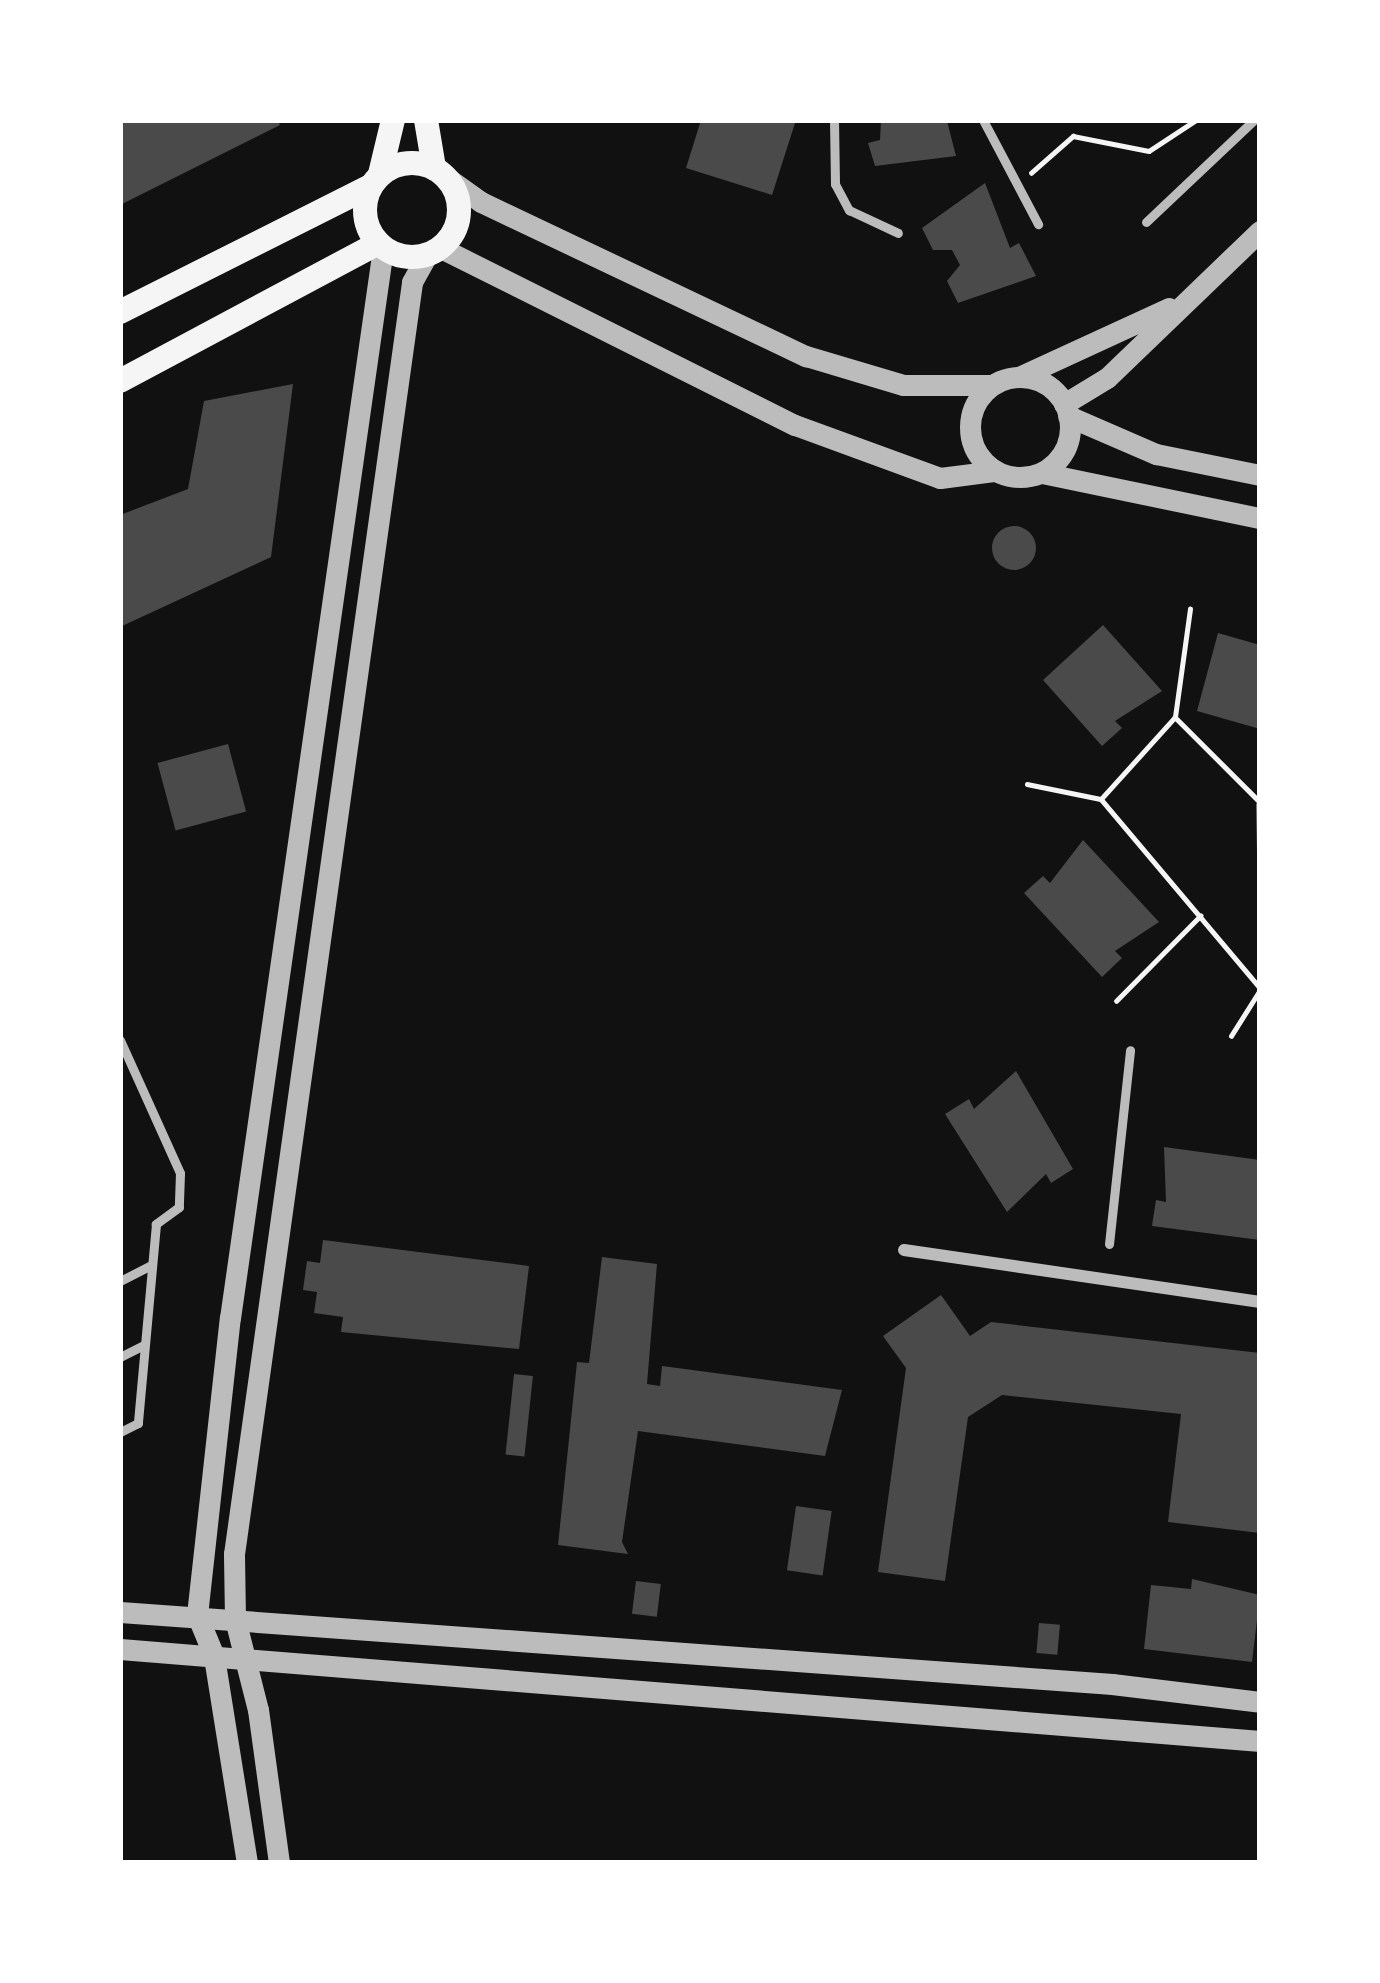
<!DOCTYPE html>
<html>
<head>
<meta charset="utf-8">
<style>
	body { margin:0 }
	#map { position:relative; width:1380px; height:1983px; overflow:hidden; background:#111; font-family:"IBM Plex Sans",sans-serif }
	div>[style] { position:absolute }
	.building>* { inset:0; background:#4a4a4a; transform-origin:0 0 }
	.round { border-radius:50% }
	.path>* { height:4.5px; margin:-2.25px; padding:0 2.25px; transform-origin:2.25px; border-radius:2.25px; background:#f5f5f5 }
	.service>* { height:9px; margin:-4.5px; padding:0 4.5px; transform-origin:4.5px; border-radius:4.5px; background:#bcbcbc }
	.minor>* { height:12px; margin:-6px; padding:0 6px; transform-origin:6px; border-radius:6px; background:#bcbcbc }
	.tertiary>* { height:21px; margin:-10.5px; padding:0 10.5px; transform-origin:10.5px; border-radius:10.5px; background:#bcbcbc }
	.tertiary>.ring { margin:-10.5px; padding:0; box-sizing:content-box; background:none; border:21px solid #bcbcbc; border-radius:50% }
	.secondary>* { height:24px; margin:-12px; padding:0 12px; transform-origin:12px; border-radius:12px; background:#f5f5f5 }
	.secondary>.ring { margin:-12px; padding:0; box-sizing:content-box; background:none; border:24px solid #f5f5f5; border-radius:50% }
	span { translate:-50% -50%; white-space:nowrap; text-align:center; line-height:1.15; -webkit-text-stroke:12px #fff; paint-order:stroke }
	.frame { position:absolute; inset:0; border:123px solid #fff; pointer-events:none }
</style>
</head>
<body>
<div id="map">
	<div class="building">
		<i style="clip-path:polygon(120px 120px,277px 120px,280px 125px,120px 205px)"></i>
		<i style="clip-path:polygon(701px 120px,796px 120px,772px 195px,686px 168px)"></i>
		<i style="clip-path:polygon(881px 120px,947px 121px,956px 156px,875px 166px,868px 143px,880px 140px)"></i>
		<i style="clip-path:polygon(985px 183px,1010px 248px,1019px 243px,1036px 276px,958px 303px,947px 281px,960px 265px,952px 250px,933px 250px,922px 228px)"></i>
		<i style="clip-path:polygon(293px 384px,271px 557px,120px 627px,120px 515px,188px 489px,204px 401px)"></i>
		<i class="round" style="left:992px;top:526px;width:44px;height:44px"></i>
		<i style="clip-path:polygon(1103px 625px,1162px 691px,1115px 721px,1122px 728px,1102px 746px,1043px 680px)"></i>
		<i style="clip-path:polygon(1218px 633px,1260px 645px,1260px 729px,1197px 711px)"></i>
		<i style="left:228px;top:744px;width:70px;height:73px;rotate:75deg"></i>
		<i style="clip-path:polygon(1083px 840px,1159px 922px,1115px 951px,1122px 958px,1102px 977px,1024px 893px,1043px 876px,1050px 883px)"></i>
		<i style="clip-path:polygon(1016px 1071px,1073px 1169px,1051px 1183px,1046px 1174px,1007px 1212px,945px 1114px,969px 1099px,974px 1109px)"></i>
		<i style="clip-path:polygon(1164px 1147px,1260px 1160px,1260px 1240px,1152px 1226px,1156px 1200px,1166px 1202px)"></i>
		<i style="clip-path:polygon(323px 1240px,529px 1266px,519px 1349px,341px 1332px,343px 1317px,314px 1313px,317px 1292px,303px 1290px,307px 1261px,320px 1263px)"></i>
		<i style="clip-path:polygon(602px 1257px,657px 1264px,647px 1384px,660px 1386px,662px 1366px,842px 1390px,825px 1456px,638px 1431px,622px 1542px,628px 1554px,558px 1545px,577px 1362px,589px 1363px)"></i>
		<i style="clip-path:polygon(941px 1295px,970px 1336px,991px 1322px,1260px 1353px,1260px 1533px,1168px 1522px,1181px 1414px,1002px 1395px,968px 1417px,945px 1581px,878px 1572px,906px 1368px,883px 1336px)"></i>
		<i style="left:514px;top:1374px;width:19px;height:81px;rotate:6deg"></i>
		<i style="left:796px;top:1506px;width:36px;height:65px;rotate:8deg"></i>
		<i style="clip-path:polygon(1192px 1579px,1260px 1595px,1252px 1662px,1144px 1649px,1151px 1585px,1191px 1589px)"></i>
		<i style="left:636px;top:1581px;width:25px;height:33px;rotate:7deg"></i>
		<i style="left:1039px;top:1623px;width:21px;height:30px;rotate:5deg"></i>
	</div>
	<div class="path">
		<i style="left:1031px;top:173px;width:56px;rotate:-41.4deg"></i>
		<i style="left:1073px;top:136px;width:77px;rotate:11.2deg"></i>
		<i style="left:1149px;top:151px;width:56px;rotate:-33.4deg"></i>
		<i style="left:1175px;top:717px;width:120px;rotate:45deg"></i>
		<i style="left:1027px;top:784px;width:76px;rotate:11.5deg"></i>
		<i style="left:1101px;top:799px;width:247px;rotate:49.9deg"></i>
		<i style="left:1101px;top:799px;width:110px;rotate:-47.9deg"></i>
		<i style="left:1175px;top:717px;width:109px;rotate:-82.1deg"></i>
		<i style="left:1259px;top:804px;width:97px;rotate:89.4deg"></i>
		<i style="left:1116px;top:1001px;width:120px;rotate:-45.3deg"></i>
		<i style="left:1231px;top:1036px;width:54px;rotate:-57.8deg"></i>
	</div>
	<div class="service">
		<i style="left:834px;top:120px;width:64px;rotate:89.1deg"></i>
		<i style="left:835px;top:184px;width:30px;rotate:62deg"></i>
		<i style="left:849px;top:210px;width:54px;rotate:25.1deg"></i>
		<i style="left:983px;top:120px;width:118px;rotate:62.1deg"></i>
		<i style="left:1146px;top:222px;width:149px;rotate:-43.4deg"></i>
		<i style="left:120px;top:1040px;width:146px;rotate:65.7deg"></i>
		<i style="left:180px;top:1173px;width:34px;rotate:92deg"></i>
		<i style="left:179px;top:1207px;width:29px;rotate:144deg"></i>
		<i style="left:156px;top:1224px;width:200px;rotate:95.2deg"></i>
		<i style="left:138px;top:1423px;width:20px;rotate:153deg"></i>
		<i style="left:1109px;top:1244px;width:195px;rotate:-83.8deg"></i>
		<i style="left:120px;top:1281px;width:34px;rotate:-27deg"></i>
		<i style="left:120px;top:1357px;width:25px;rotate:-27deg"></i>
	</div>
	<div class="minor">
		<i style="left:904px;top:1250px;width:360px;rotate:8.3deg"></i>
	</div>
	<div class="tertiary">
		<i style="left:446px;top:177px;width:43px;rotate:35.5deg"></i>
		<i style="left:481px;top:202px;width:360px;rotate:25.4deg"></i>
		<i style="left:806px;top:356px;width:101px;rotate:16.6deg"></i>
		<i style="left:903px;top:385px;width:89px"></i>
		<i style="left:441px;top:248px;width:396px;rotate:26.6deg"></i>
		<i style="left:795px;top:425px;width:154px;rotate:20.1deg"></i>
		<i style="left:940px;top:478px;width:54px;rotate:-7.4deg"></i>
		<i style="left:1019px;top:377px;width:165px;rotate:-24.7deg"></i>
		<i class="ring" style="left:970px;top:377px;width:79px;height:79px"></i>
		<i style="left:1064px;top:404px;width:50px;rotate:-31.2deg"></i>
		<i style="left:1107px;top:378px;width:212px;rotate:-43.9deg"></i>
		<i style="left:1068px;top:416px;width:96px;rotate:23.4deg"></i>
		<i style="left:1156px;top:454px;width:106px;rotate:11.4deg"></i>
		<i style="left:1042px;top:473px;width:223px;rotate:11.7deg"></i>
		<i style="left:120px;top:1612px;width:995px;rotate:4.15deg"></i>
		<i style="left:1112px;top:1684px;width:149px;rotate:6.9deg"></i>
		<i style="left:120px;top:1649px;width:1144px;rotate:4.61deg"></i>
		<i style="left:247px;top:1863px;width:210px;rotate:-99.1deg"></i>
		<i style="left:214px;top:1656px;width:44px;rotate:-112.5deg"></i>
		<i style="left:197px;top:1615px;width:299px;rotate:-83.7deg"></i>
		<i style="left:230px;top:1318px;width:1081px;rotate:-81.86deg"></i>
		<i style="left:279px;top:1863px;width:154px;rotate:-97.8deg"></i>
		<i style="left:258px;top:1710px;width:94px;rotate:-104.2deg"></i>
		<i style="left:235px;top:1619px;width:65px;rotate:-90.9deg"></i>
		<i style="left:234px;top:1554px;width:1284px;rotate:-82.03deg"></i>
		<i style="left:412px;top:282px;width:31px;rotate:-61deg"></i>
	</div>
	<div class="secondary">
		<i style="left:426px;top:120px;width:49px;rotate:80.5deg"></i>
		<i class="ring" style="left:365px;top:163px;width:70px;height:70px"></i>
		<i style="left:380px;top:174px;width:56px;rotate:-76.5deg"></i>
		<i style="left:120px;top:312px;width:281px;rotate:-26.7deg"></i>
		<i style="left:120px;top:381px;width:293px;rotate:-28.1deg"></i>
	</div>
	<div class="frame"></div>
</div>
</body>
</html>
